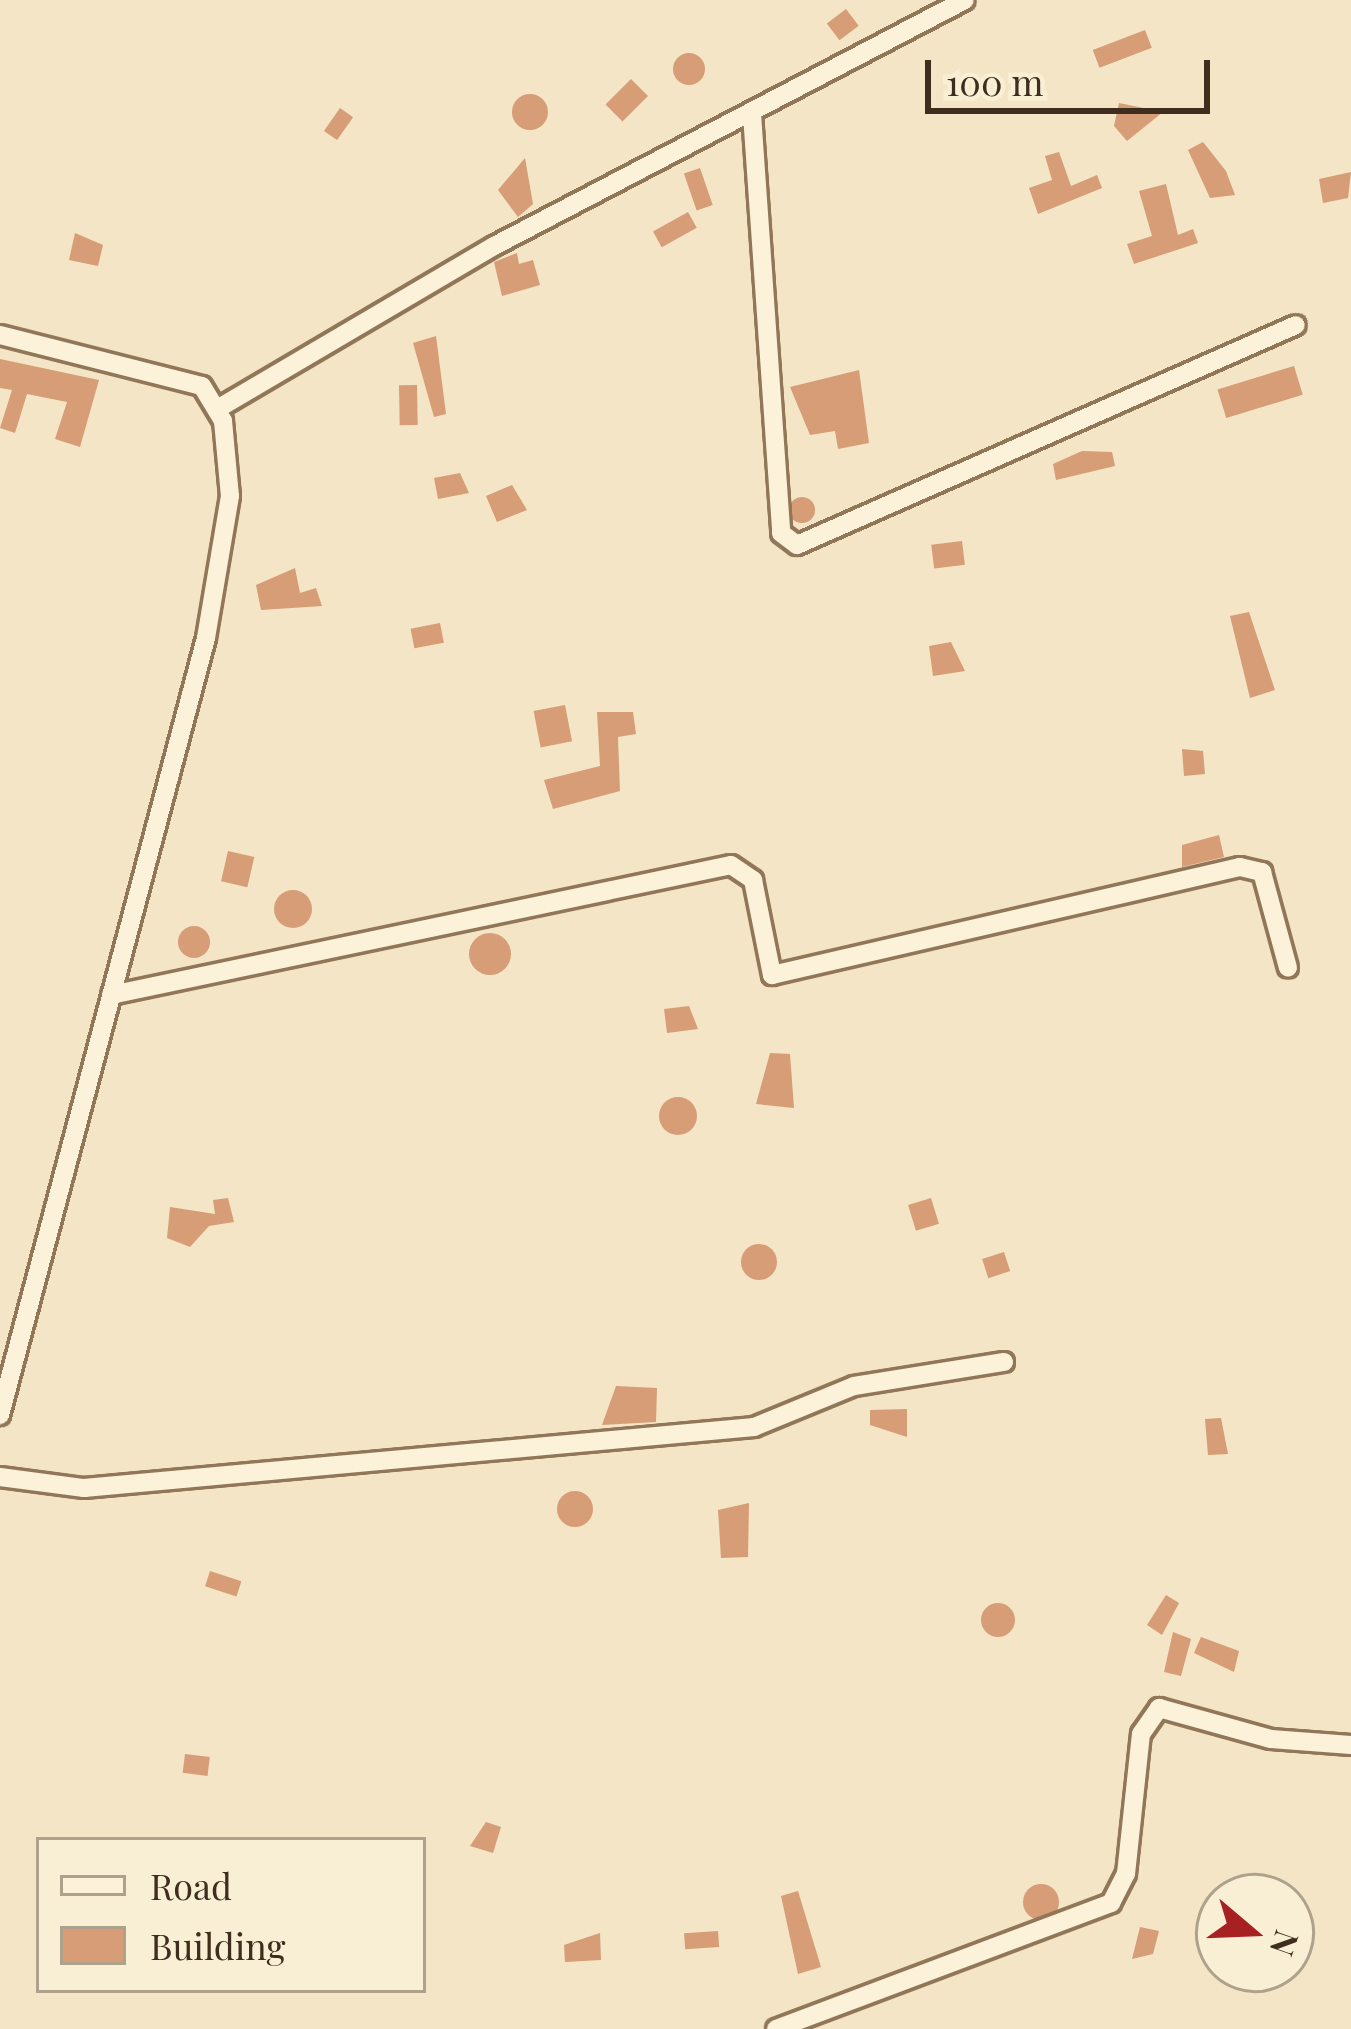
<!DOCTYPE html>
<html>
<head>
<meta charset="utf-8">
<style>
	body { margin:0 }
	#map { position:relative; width:1351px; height:2029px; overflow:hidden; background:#f3e5c5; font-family:"Playfair Display",serif }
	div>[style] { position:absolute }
	.building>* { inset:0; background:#d69d76; transform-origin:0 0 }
	.round { border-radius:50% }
	.roads { filter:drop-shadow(3px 0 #917658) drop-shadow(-3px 0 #917658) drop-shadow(0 3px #917658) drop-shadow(0 -3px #917658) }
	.street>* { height:18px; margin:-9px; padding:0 9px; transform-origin:9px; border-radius:9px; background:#fcf2da }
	span { translate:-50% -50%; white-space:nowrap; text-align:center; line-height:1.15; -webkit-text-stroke:10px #f9efd5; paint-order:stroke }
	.legend { position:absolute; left:36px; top:1837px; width:390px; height:156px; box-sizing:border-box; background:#f9efd5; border:3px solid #afa28c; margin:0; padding:15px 21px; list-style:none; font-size:36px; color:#3f2e1e }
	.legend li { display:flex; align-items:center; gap:24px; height:60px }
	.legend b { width:60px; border:3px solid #afa28c }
	.north { position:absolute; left:1195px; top:1873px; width:120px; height:120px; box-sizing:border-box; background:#f9efd5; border:3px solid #afa28c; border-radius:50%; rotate:109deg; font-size:33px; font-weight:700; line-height:48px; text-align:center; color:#3f2e1e }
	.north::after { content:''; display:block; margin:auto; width:42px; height:54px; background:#a72123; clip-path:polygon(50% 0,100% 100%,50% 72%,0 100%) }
	.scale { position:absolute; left:925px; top:60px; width:285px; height:54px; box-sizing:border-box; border:6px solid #3f2e1e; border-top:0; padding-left:15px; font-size:36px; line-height:42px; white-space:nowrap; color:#3f2e1e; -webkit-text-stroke:9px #f9efd5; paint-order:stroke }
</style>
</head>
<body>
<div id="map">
	<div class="building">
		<i style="left:846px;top:9px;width:21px;height:24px;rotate:53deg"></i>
		<i style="left:1145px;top:30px;width:19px;height:56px;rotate:69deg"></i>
		<i class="round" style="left:673px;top:53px;width:32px;height:32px"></i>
		<i style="left:631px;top:79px;width:24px;height:36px;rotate:45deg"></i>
		<i class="round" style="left:512px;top:94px;width:36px;height:36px"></i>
		<i style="clip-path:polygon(1119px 103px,1163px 112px,1127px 141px,1114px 126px)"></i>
		<i style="left:340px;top:108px;width:16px;height:28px;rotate:35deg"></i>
		<i style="clip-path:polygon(1203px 142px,1226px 171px,1235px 195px,1210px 198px,1188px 150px)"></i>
		<i style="clip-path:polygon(1059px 152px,1071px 186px,1097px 175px,1102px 188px,1038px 214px,1029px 188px,1052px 180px,1045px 156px)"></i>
		<i style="clip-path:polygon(525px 158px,533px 204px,518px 217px,498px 190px)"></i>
		<i style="left:700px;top:168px;width:39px;height:17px;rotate:71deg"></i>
		<i style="clip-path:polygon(1351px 172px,1348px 198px,1323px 203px,1319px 179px)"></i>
		<i style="clip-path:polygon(1166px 184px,1178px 235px,1193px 229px,1198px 243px,1134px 264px,1127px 244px,1152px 236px,1139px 191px)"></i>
		<i style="left:688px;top:212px;width:18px;height:40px;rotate:61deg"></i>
		<i style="clip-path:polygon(75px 233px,103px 245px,98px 266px,69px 260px)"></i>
		<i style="clip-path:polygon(517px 253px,519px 264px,533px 260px,540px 285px,502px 296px,494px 262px)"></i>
		<i style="clip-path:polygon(436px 336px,446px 414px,434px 417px,413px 343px)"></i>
		<i style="clip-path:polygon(0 359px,99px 380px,80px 447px,55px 439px,67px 402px,27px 394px,15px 433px,0 428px,12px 390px,0 388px)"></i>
		<i style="left:1294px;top:366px;width:30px;height:80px;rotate:73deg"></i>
		<i style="clip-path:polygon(859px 370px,869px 443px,838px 449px,835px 431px,810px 435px,790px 387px)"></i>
		<i style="left:417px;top:385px;width:40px;height:18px;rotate:89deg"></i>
		<i style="clip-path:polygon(1082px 451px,1112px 452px,1115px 466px,1056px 480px,1053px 464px)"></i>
		<i style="clip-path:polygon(460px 473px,469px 493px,438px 499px,434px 478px)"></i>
		<i style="clip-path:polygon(512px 485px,527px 510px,497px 522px,486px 496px)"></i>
		<i class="round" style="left:789px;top:497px;width:26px;height:26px"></i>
		<i style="left:962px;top:541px;width:24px;height:31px;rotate:83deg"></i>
		<i style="clip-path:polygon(295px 568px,300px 593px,316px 588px,322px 606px,261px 610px,256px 585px)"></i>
		<i style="clip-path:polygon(1249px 612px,1275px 690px,1250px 698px,1230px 616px)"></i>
		<i style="left:440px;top:623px;width:20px;height:30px;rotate:79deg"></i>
		<i style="clip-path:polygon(951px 642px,965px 671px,933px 676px,929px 646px)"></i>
		<i style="left:565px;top:705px;width:37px;height:32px;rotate:79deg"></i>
		<i style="clip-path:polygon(597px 712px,633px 712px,636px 734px,618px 737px,620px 791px,553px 809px,544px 780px,600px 766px)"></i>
		<i style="clip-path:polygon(1182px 749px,1203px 751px,1205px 774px,1184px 776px)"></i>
		<i style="clip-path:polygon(1219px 835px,1224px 857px,1182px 867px,1182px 845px)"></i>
		<i style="left:228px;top:851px;width:27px;height:31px;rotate:13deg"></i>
		<i class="round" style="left:274px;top:890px;width:38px;height:38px"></i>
		<i class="round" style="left:178px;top:926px;width:32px;height:32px"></i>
		<i class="round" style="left:469px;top:933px;width:42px;height:42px"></i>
		<i style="clip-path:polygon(689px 1006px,698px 1029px,667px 1033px,664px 1009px)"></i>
		<i style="clip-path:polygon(770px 1053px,790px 1054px,794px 1108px,756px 1104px)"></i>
		<i class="round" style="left:659px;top:1097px;width:38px;height:38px"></i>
		<i style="clip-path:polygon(228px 1198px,234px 1222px,209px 1226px,190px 1247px,167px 1238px,170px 1207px,215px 1214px,213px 1200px)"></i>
		<i style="left:931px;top:1198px;width:27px;height:24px;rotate:73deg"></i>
		<i class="round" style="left:741px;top:1244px;width:36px;height:36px"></i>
		<i style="left:1004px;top:1252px;width:20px;height:23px;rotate:72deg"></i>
		<i style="clip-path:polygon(616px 1386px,657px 1388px,656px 1422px,602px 1425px)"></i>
		<i style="clip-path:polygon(907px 1409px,907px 1437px,870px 1425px,870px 1410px)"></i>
		<i style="clip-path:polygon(1221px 1418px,1228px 1454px,1208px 1455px,1205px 1419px)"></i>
		<i class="round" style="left:557px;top:1491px;width:36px;height:36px"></i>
		<i style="clip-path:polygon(749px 1503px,748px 1557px,721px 1558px,718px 1510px)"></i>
		<i style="left:210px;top:1571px;width:33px;height:16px;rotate:18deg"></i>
		<i style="clip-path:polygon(1166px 1595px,1179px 1603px,1162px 1635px,1147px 1625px)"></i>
		<i class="round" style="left:981px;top:1603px;width:34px;height:34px"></i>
		<i style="clip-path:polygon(1173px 1632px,1191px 1639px,1181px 1676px,1164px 1672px)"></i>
		<i style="clip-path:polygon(1201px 1637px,1239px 1651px,1234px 1672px,1194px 1653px)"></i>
		<i style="left:185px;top:1754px;width:25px;height:19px;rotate:7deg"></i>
		<i style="clip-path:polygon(486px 1822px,501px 1827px,493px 1853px,470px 1846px)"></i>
		<i class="round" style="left:1023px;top:1884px;width:36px;height:36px"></i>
		<i style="clip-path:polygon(798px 1891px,821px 1967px,798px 1974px,781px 1896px)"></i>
		<i style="clip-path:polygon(1140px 1927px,1159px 1931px,1153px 1954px,1132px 1959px)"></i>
		<i style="left:718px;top:1931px;width:16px;height:34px;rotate:86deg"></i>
		<i style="clip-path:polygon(600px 1933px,601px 1960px,565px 1962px,564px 1945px)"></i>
	</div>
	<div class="roads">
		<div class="street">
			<i style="left:752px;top:114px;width:420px;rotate:86deg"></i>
			<i style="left:781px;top:533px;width:20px;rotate:37deg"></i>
			<i style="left:797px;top:545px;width:545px;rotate:-23.79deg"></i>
			<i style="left:0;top:335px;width:208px;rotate:14.2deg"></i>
			<i style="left:202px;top:386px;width:41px;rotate:59deg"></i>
			<i style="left:223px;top:421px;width:75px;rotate:84.7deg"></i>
			<i style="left:230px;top:496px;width:144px;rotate:99.6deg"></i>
			<i style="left:206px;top:638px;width:804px;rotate:104.85deg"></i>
			<i style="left:219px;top:408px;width:319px;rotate:-30.5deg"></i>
			<i style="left:494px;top:246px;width:531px;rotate:-27.58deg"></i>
			<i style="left:111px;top:995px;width:633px;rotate:-11.84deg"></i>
			<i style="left:731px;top:865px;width:27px;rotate:34deg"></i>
			<i style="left:753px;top:880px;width:97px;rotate:78.7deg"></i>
			<i style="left:772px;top:975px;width:480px;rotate:-13deg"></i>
			<i style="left:1240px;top:867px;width:23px;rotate:13deg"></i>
			<i style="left:1262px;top:872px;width:99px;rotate:74.8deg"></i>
			<i style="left:0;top:1477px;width:85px;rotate:7.5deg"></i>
			<i style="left:84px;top:1488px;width:673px;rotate:-5.2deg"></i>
			<i style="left:754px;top:1427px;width:108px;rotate:-22.3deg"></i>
			<i style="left:854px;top:1386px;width:152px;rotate:-9.1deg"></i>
			<i style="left:776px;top:2029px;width:358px;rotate:-20.6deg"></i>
			<i style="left:1111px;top:1903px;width:33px;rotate:-63deg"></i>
			<i style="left:1126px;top:1874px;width:141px;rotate:-83.9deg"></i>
			<i style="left:1141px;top:1734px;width:32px;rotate:-55deg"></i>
			<i style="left:1159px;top:1708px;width:116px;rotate:15.5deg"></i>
			<i style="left:1271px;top:1739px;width:80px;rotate:4.3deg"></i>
		</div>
	</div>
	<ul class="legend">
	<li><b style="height:15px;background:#fcf2da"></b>Road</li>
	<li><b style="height:33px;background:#d69d76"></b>Building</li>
	</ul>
	<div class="north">N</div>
	<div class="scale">100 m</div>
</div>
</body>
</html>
